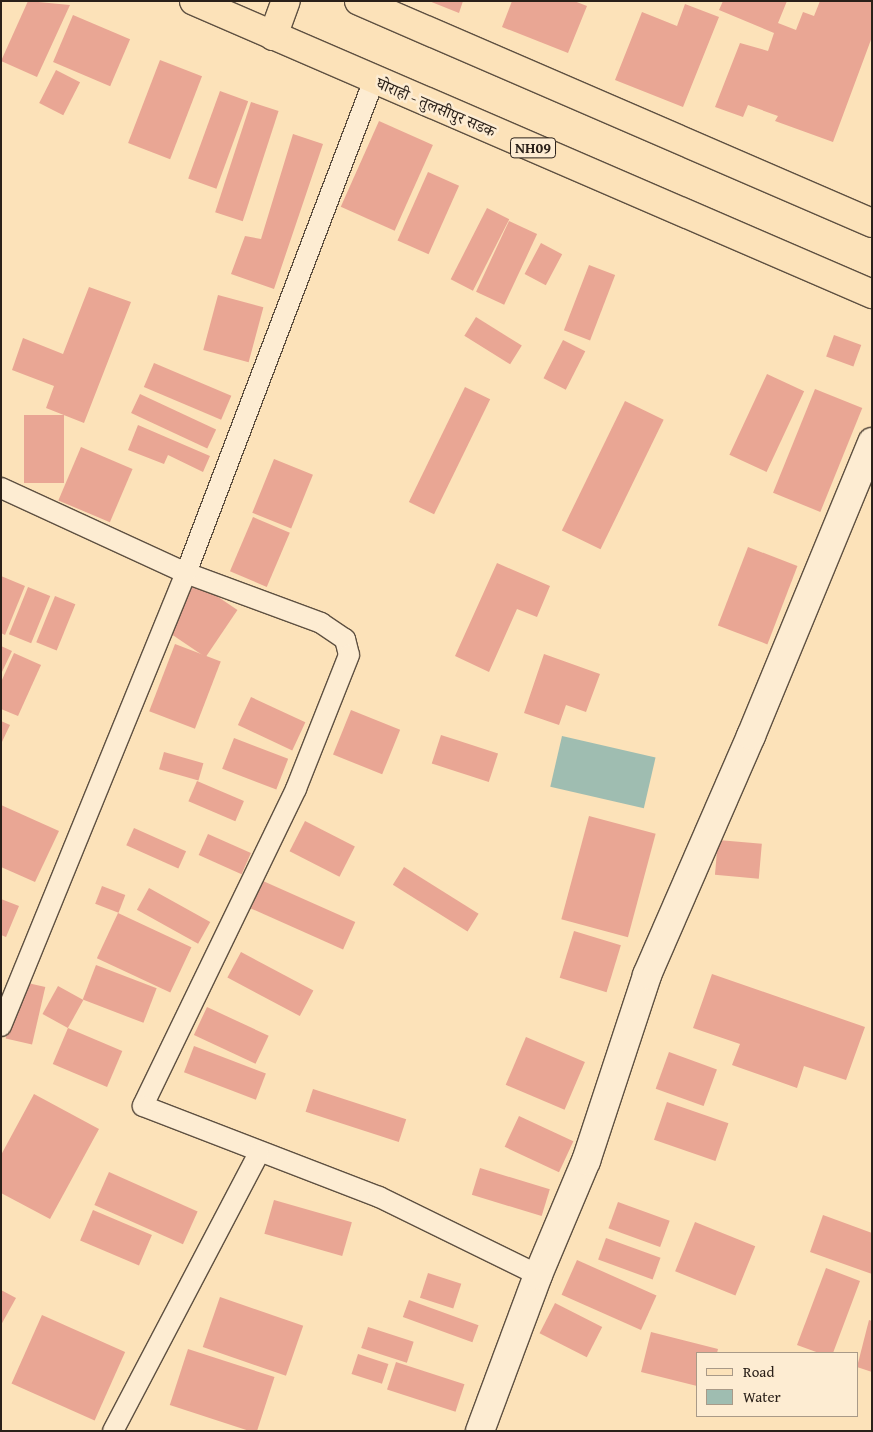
<!DOCTYPE html>
<html>
<head>
<meta charset="utf-8">
<style>
	body { margin:0 }
	#map { position:relative; width:873px; height:1432px; overflow:hidden; background:#fce2b9; font-family:"Gentium Book Plus","Noto Serif Devanagari",serif }
	div>[style] { position:absolute }
	.water>* { inset:0; background:#9fbdb1; transform-origin:0 0 }
	.building>* { inset:0; background:#e9a694; transform-origin:0 0 }
	.roads { filter:drop-shadow(1px 0 #5e5041) drop-shadow(-1px 0 #5e5041) drop-shadow(0 1px #5e5041) drop-shadow(0 -1px #5e5041) }
	.lane>* { height:20px; margin:-10px; padding:0 10px; transform-origin:10px; border-radius:10px; background:#fdecd2 }
	.street>* { height:28px; margin:-14px; padding:0 14px; transform-origin:14px; border-radius:14px; background:#fdecd2 }
	.primary>* { height:28px; margin:-14px; padding:0 14px; transform-origin:14px; border-radius:14px; background:#fce2b9 }
	span { translate:-50% -50%; white-space:nowrap; text-align:center; line-height:1.15; -webkit-text-stroke:5px #fdecd2; paint-order:stroke }
	.shield-label span { padding:1px 4px; background:#fdecd2; border:1px solid; border-radius:4px; -webkit-text-stroke-width:0 }
	.shield-label { font-size:15px; color:#2a2019; font-weight:700 }
	.street-label { font-size:16px; color:#2a2019 }
	.frame { position:absolute; inset:0; border:2px solid #2a2019; pointer-events:none }
	.legend { position:absolute; left:696px; top:1352px; width:162px; height:65px; box-sizing:border-box; background:#fdecd2; border:1px solid #a99a88; margin:0; padding:6px 9px; list-style:none; font-size:15px; color:#2a2019 }
	.legend li { display:flex; align-items:center; gap:10px; height:25px }
	.legend b { width:25px; border:1px solid #a99a88 }
</style>
</head>
<body>
<div id="map">
	<div class="water">
		<i style="left:562px;top:736px;width:96px;height:52px;rotate:13deg"></i>
	</div>
	<div class="building">
		<i style="clip-path:polygon(28px 1px,70px 5px,37px 77px,1px 61px)"></i>
		<i style="clip-path:polygon(429px 1px,463px 1px,459px 13px)"></i>
		<i style="clip-path:polygon(512px 1px,574px 1px,587px 6px,568px 53px,502px 27px)"></i>
		<i style="clip-path:polygon(723px 1px,787px 1px,778px 23px,796px 30px,803px 12px,814px 16px,820px 1px,872px 1px,872px 37px,833px 142px,775px 121px,778px 116px,748px 105px,743px 117px,715px 107px,740px 43px,768px 51px,774px 33px,719px 10px)"></i>
		<i style="clip-path:polygon(685px 4px,719px 17px,683px 107px,615px 80px,642px 12px,677px 26px)"></i>
		<i style="left:73px;top:15px;width:62px;height:51px;rotate:23deg"></i>
		<i style="left:160px;top:60px;width:45px;height:89px;rotate:21deg"></i>
		<i style="left:56px;top:70px;width:27px;height:37px;rotate:27deg"></i>
		<i style="left:220px;top:91px;width:30px;height:93px;rotate:20deg"></i>
		<i style="left:251px;top:102px;width:29px;height:116px;rotate:18deg"></i>
		<i style="left:379px;top:121px;width:59px;height:94px;rotate:24deg"></i>
		<i style="clip-path:polygon(293px 134px,323px 144px,274px 289px,231px 274px,245px 236px,261px 239px)"></i>
		<i style="left:428px;top:172px;width:34px;height:75px;rotate:24deg"></i>
		<i style="left:487px;top:208px;width:25px;height:80px;rotate:27deg"></i>
		<i style="left:509px;top:221px;width:31px;height:78px;rotate:25deg"></i>
		<i style="left:541px;top:243px;width:24px;height:35px;rotate:28deg"></i>
		<i style="left:589px;top:265px;width:28px;height:70px;rotate:21deg"></i>
		<i style="clip-path:polygon(89px 287px,131px 302px,84px 423px,46px 408px,54px 386px,12px 370px,23px 338px,63px 354px)"></i>
		<i style="left:218px;top:295px;width:47px;height:57px;rotate:15deg"></i>
		<i style="left:476px;top:317px;width:54px;height:22px;rotate:32deg"></i>
		<i style="left:834px;top:335px;width:29px;height:23px;rotate:20deg"></i>
		<i style="left:563px;top:340px;width:25px;height:43px;rotate:27deg"></i>
		<i style="left:154px;top:363px;width:84px;height:26px;rotate:23deg"></i>
		<i style="left:767px;top:374px;width:41px;height:89px;rotate:25deg"></i>
		<i style="left:465px;top:387px;width:28px;height:128px;rotate:26deg"></i>
		<i style="left:815px;top:389px;width:51px;height:112px;rotate:22deg"></i>
		<i style="left:140px;top:394px;width:84px;height:21px;rotate:25deg"></i>
		<i style="left:625px;top:401px;width:43px;height:144px;rotate:26deg"></i>
		<i style="left:24px;top:415px;width:40px;height:68px"></i>
		<i style="clip-path:polygon(138px 425px,210px 456px,203px 472px,168px 455px,164px 464px,128px 450px)"></i>
		<i style="left:81px;top:447px;width:56px;height:58px;rotate:23deg"></i>
		<i style="left:274px;top:459px;width:42px;height:58px;rotate:22deg"></i>
		<i style="left:253px;top:517px;width:40px;height:59px;rotate:23deg"></i>
		<i style="left:748px;top:547px;width:53px;height:84px;rotate:21deg"></i>
		<i style="clip-path:polygon(497px 563px,550px 586px,537px 617px,517px 609px,489px 672px,455px 656px)"></i>
		<i style="clip-path:polygon(1px 576px,25px 586px,5px 635px,1px 633px)"></i>
		<i style="left:196px;top:582px;width:50px;height:57px;rotate:34deg"></i>
		<i style="left:28px;top:587px;width:24px;height:51px;rotate:22deg"></i>
		<i style="left:55px;top:596px;width:22px;height:50px;rotate:22deg"></i>
		<i style="left:175px;top:644px;width:49px;height:72px;rotate:21deg"></i>
		<i style="clip-path:polygon(1px 646px,12px 651px,1px 674px)"></i>
		<i style="clip-path:polygon(14px 653px,41px 665px,18px 716px,1px 709px,1px 682px)"></i>
		<i style="clip-path:polygon(544px 654px,600px 674px,586px 712px,566px 705px,559px 725px,524px 713px)"></i>
		<i style="left:251px;top:697px;width:60px;height:31px;rotate:25deg"></i>
		<i style="left:351px;top:710px;width:53px;height:48px;rotate:22deg"></i>
		<i style="clip-path:polygon(1px 721px,10px 725px,1px 744px)"></i>
		<i style="left:441px;top:735px;width:60px;height:30px;rotate:18deg"></i>
		<i style="left:234px;top:738px;width:58px;height:33px;rotate:21deg"></i>
		<i style="left:164px;top:752px;width:41px;height:18px;rotate:16deg"></i>
		<i style="left:197px;top:781px;width:51px;height:22px;rotate:23deg"></i>
		<i style="clip-path:polygon(1px 805px,59px 831px,35px 882px,1px 867px)"></i>
		<i style="left:589px;top:816px;width:69px;height:107px;rotate:15deg"></i>
		<i style="left:305px;top:821px;width:56px;height:34px;rotate:27deg"></i>
		<i style="left:134px;top:828px;width:57px;height:19px;rotate:24deg"></i>
		<i style="left:208px;top:834px;width:47px;height:23px;rotate:24deg"></i>
		<i style="left:718px;top:840px;width:44px;height:35px;rotate:5deg"></i>
		<i style="left:404px;top:867px;width:88px;height:21px;rotate:32deg"></i>
		<i style="left:263px;top:881px;width:101px;height:30px;rotate:24deg"></i>
		<i style="left:102px;top:886px;width:25px;height:19px;rotate:21deg"></i>
		<i style="left:149px;top:888px;width:70px;height:25px;rotate:29deg"></i>
		<i style="clip-path:polygon(1px 899px,19px 906px,6px 937px,1px 935px)"></i>
		<i style="left:118px;top:913px;width:81px;height:50px;rotate:25deg"></i>
		<i style="left:574px;top:931px;width:49px;height:49px;rotate:17deg"></i>
		<i style="left:241px;top:952px;width:82px;height:29px;rotate:28deg"></i>
		<i style="left:96px;top:965px;width:65px;height:37px;rotate:21deg"></i>
		<i style="clip-path:polygon(712px 974px,865px 1027px,846px 1080px,804px 1066px,797px 1088px,732px 1065px,740px 1044px,693px 1028px)"></i>
		<i style="left:19px;top:981px;width:27px;height:59px;rotate:13deg"></i>
		<i style="left:58px;top:986px;width:29px;height:32px;rotate:29deg"></i>
		<i style="left:207px;top:1007px;width:68px;height:31px;rotate:25deg"></i>
		<i style="left:68px;top:1028px;width:59px;height:39px;rotate:23deg"></i>
		<i style="left:526px;top:1037px;width:64px;height:52px;rotate:23deg"></i>
		<i style="left:194px;top:1046px;width:77px;height:28px;rotate:21deg"></i>
		<i style="left:669px;top:1052px;width:51px;height:39px;rotate:20deg"></i>
		<i style="left:313px;top:1089px;width:98px;height:24px;rotate:18deg"></i>
		<i style="clip-path:polygon(34px 1094px,99px 1129px,50px 1219px,1px 1193px,1px 1155px)"></i>
		<i style="left:667px;top:1102px;width:65px;height:40px;rotate:19deg"></i>
		<i style="left:519px;top:1116px;width:60px;height:34px;rotate:25deg"></i>
		<i style="left:480px;top:1168px;width:73px;height:28px;rotate:17deg"></i>
		<i style="left:109px;top:1172px;width:97px;height:36px;rotate:24deg"></i>
		<i style="left:274px;top:1200px;width:81px;height:35px;rotate:16deg"></i>
		<i style="left:618px;top:1202px;width:55px;height:28px;rotate:20deg"></i>
		<i style="left:93px;top:1210px;width:64px;height:33px;rotate:23deg"></i>
		<i style="clip-path:polygon(823px 1215px,872px 1233px,872px 1274px,810px 1252px)"></i>
		<i style="left:695px;top:1222px;width:65px;height:53px;rotate:22deg"></i>
		<i style="left:606px;top:1238px;width:58px;height:23px;rotate:20deg"></i>
		<i style="left:577px;top:1260px;width:87px;height:38px;rotate:24deg"></i>
		<i style="clip-path:polygon(826px 1268px,860px 1281px,833px 1353px,819px 1353px,797px 1345px)"></i>
		<i style="left:428px;top:1273px;width:35px;height:26px;rotate:18deg"></i>
		<i style="clip-path:polygon(1px 1290px,16px 1298px,1px 1325px)"></i>
		<i style="left:220px;top:1297px;width:88px;height:53px;rotate:19deg"></i>
		<i style="left:409px;top:1300px;width:74px;height:18px;rotate:20deg"></i>
		<i style="left:555px;top:1303px;width:53px;height:34px;rotate:27deg"></i>
		<i style="left:42px;top:1315px;width:91px;height:75px;rotate:24deg"></i>
		<i style="clip-path:polygon(869px 1320px,872px 1321px,872px 1372px,857px 1367px)"></i>
		<i style="left:368px;top:1327px;width:48px;height:22px;rotate:18deg"></i>
		<i style="clip-path:polygon(651px 1332px,718px 1349px,717px 1353px,697px 1353px,697px 1386px,641px 1372px)"></i>
		<i style="left:188px;top:1349px;width:91px;height:59px;rotate:18deg"></i>
		<i style="left:358px;top:1354px;width:32px;height:21px;rotate:18deg"></i>
		<i style="left:396px;top:1362px;width:72px;height:29px;rotate:18deg"></i>
	</div>
	<div class="roads">
		<div class="lane">
			<i style="left:1px;top:488px;width:204px;rotate:24.7deg"></i>
			<i style="left:186px;top:573px;width:144px;rotate:20.3deg"></i>
			<i style="left:321px;top:623px;width:29px;rotate:34deg"></i>
			<i style="left:345px;top:639px;width:16px;rotate:76deg"></i>
			<i style="left:349px;top:655px;width:144px;rotate:111.6deg"></i>
			<i style="left:296px;top:789px;width:352px;rotate:115.8deg"></i>
			<i style="left:143px;top:1106px;width:253px;rotate:21.1deg"></i>
			<i style="left:379px;top:1197px;width:177px;rotate:26.1deg"></i>
			<i style="left:1px;top:1026px;width:489px;rotate:-67.8deg"></i>
			<i style="left:186px;top:573px;width:528px;rotate:-69.13deg"></i>
			<i style="left:113px;top:1431px;width:314px;rotate:-62.3deg"></i>
		</div>
		<div class="street">
			<i style="left:480px;top:1431px;width:166px;rotate:-69.6deg"></i>
			<i style="left:538px;top:1275px;width:124px;rotate:-67.2deg"></i>
			<i style="left:586px;top:1161px;width:196px;rotate:-71.8deg"></i>
			<i style="left:647px;top:975px;width:261px;rotate:-66.5deg"></i>
			<i style="left:751px;top:736px;width:318px;rotate:-67.6deg"></i>
		</div>
		<div class="primary">
			<i style="left:194px;top:1px;width:739px;rotate:23.37deg"></i>
			<i style="left:359px;top:1px;width:559px;rotate:23.4deg"></i>
			<i style="left:273px;top:36px;width:37px;rotate:-70deg"></i>
		</div>
	</div>
	<div class="shield-label">
		<span style="left:533px;top:148px">NH09</span>
	</div>
	<div class="street-label">
		<span style="left:436px;top:107px;rotate:23deg">घोराही - तुलसीपुर सडक</span>
	</div>
	<div class="frame"></div>
	<ul class="legend">
	<li><b style="height:6px;background:#fce2b9"></b>Road</li>
	<li><b style="height:14px;background:#9fbdb1"></b>Water</li>
	</ul>
</div>
</body>
</html>
